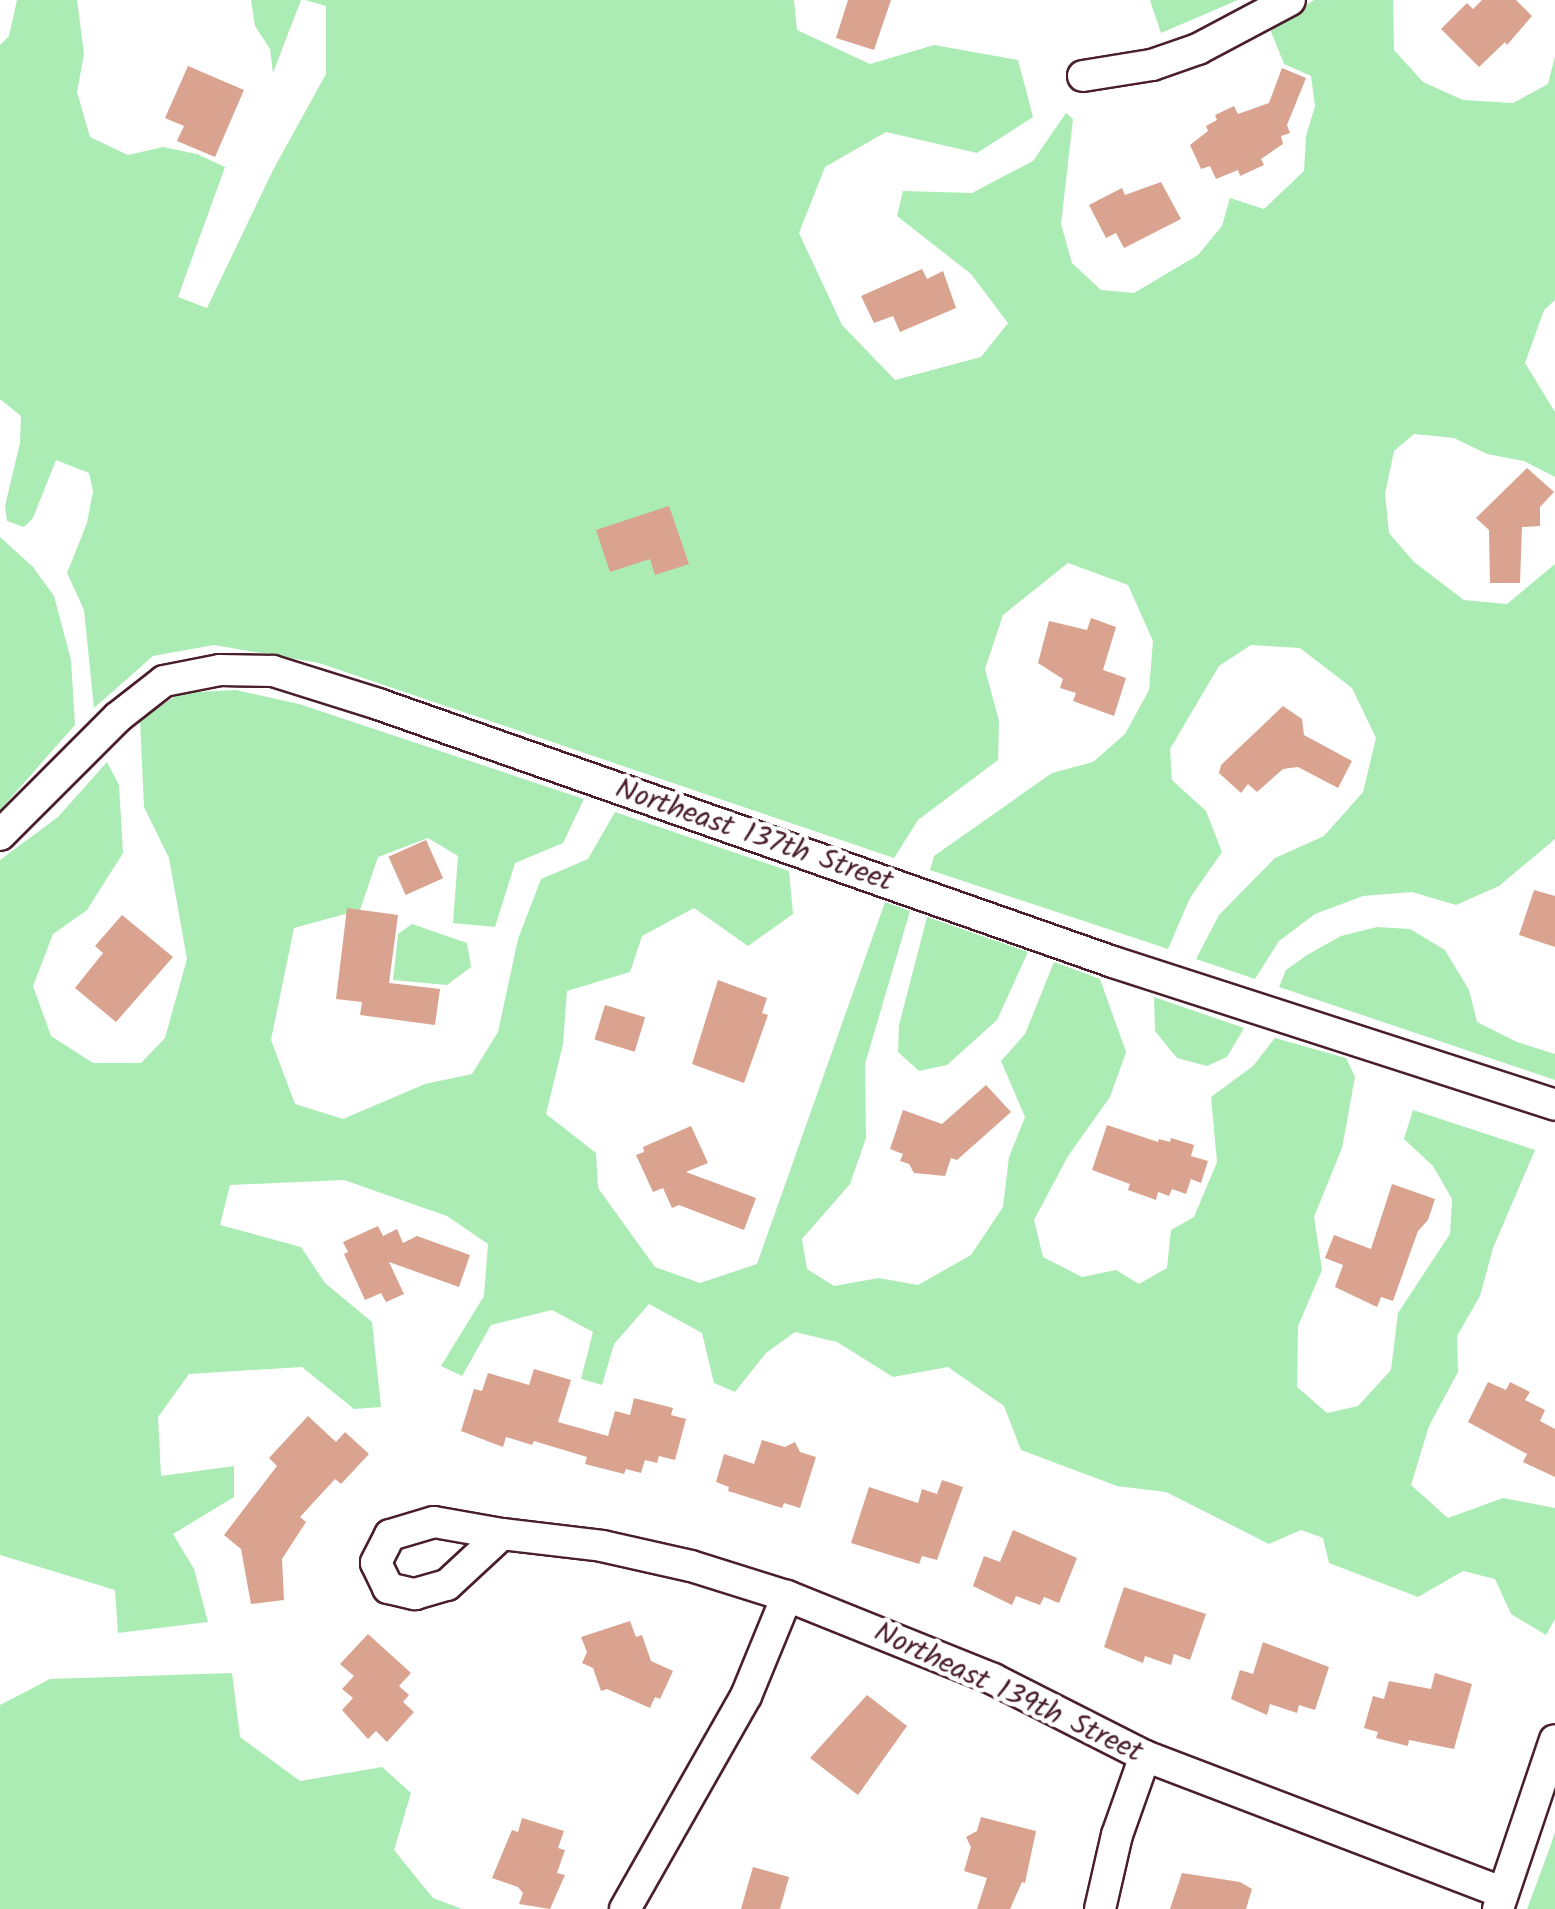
<!DOCTYPE html>
<html>
<head>
<meta charset="utf-8">
<style>
	body { margin:0 }
	#map { position:relative; width:1555px; height:1909px; overflow:hidden; background:#fff; font-family:Kalam,sans-serif }
	div>[style] { position:absolute }
	.green>* { inset:0; background:#abecb5 }
	.building>* { inset:0; background:#d9a390; transform-origin:0 0 }
	.roads { filter:drop-shadow(2px 0 #4a1f2b) drop-shadow(-2px 0 #4a1f2b) drop-shadow(0 2px #4a1f2b) drop-shadow(0 -2px #4a1f2b) }
	.minor>* { height:30px; margin:-15px; padding:0 15px; transform-origin:15px; border-radius:15px; background:#fff }
	span { translate:-50% -50%; white-space:nowrap; text-align:center; line-height:1.15; -webkit-text-stroke:9px #fff; paint-order:stroke }
	.street-label { font-size:30px; color:#4a1f2b }
</style>
</head>
<body>
<div id="map">
	<div class="green">
		<i style="clip-path:polygon(17px 0,77px 0,84px 54px,77px 92px,90px 137px,128px 155px,163px 147px,197px 154px,225px 167px,178px 297px,207px 308px,273px 170px,326px 74px,326px 6px,305px 0,794px 0,797px 30px,870px 64px,934px 45px,1018px 60px,1033px 117px,977px 153px,886px 132px,825px 167px,799px 233px,842px 325px,895px 380px,981px 357px,1008px 323px,971px 274px,897px 216px,903px 191px,972px 193px,1033px 161px,1066px 113px,1073px 119px,1061px 224px,1072px 263px,1101px 290px,1134px 293px,1198px 255px,1222px 226px,1230px 198px,1264px 209px,1304px 171px,1306px 136px,1315px 106px,1311px 76px,1284px 64px,1270px 29px,1314px 0,1393px 0,1394px 50px,1423px 82px,1463px 100px,1513px 103px,1548px 84px,1555px 56px,1555px 300px,1544px 310px,1525px 363px,1555px 412px,1555px 477px,1524px 461px,1487px 454px,1454px 438px,1414px 434px,1394px 451px,1385px 494px,1389px 533px,1414px 562px,1464px 600px,1507px 604px,1555px 564px,1555px 839px,1499px 886px,1456px 905px,1412px 892px,1363px 896px,1315px 914px,1279px 941px,1255px 979px,1196px 959px,1219px 915px,1275px 858px,1324px 836px,1363px 792px,1376px 738px,1352px 688px,1300px 648px,1251px 645px,1219px 666px,1170px 749px,1172px 780px,1206px 811px,1222px 852px,1190px 898px,1168px 949px,930px 870px,934px 856px,1052px 773px,1093px 762px,1125px 734px,1149px 690px,1153px 641px,1128px 585px,1068px 563px,1003px 615px,985px 669px,999px 721px,998px 760px,918px 820px,894px 858px,319px 663px,214px 645px,153px 656px,94px 708px,84px 610px,67px 573px,87px 523px,93px 491px,89px 473px,56px 460px,33px 518px,24px 527px,7px 521px,5px 506px,20px 443px,21px 416px,0 399px,0 45px,9px 36px)"></i>
		<i style="clip-path:polygon(251px 0,301px 0,273px 73px,270px 49px,255px 26px)"></i>
		<i style="clip-path:polygon(1150px 0,1238px 0,1161px 33px)"></i>
		<i style="clip-path:polygon(0 537px,33px 567px,54px 596px,71px 660px,75px 725px,0 810px)"></i>
		<i style="clip-path:polygon(236px 690px,299px 704px,584px 799px,563px 843px,515px 863px,495px 927px,453px 923px,458px 856px,428px 838px,378px 857px,360px 910px,294px 928px,271px 1040px,295px 1104px,343px 1119px,425px 1084px,472px 1074px,498px 1032px,518px 939px,541px 879px,588px 859px,615px 812px,789px 871px,793px 914px,748px 946px,694px 908px,642px 936px,630px 972px,567px 991px,563px 1044px,546px 1114px,596px 1153px,598px 1188px,655px 1267px,700px 1283px,757px 1264px,885px 902px,910px 911px,865px 1064px,866px 1138px,850px 1184px,802px 1239px,807px 1269px,834px 1286px,879px 1278px,918px 1285px,971px 1255px,1003px 1207px,1009px 1157px,1025px 1117px,1001px 1061px,1025px 1034px,1054px 962px,1100px 979px,1126px 1052px,1110px 1097px,1068px 1156px,1034px 1220px,1043px 1257px,1082px 1277px,1116px 1270px,1139px 1284px,1167px 1268px,1171px 1230px,1194px 1217px,1217px 1162px,1211px 1097px,1253px 1066px,1275px 1038px,1346px 1058px,1355px 1077px,1342px 1148px,1314px 1217px,1322px 1270px,1298px 1326px,1297px 1387px,1327px 1413px,1358px 1406px,1391px 1370px,1398px 1313px,1450px 1234px,1452px 1199px,1433px 1166px,1404px 1139px,1413px 1110px,1535px 1150px,1493px 1248px,1480px 1296px,1457px 1336px,1458px 1372px,1429px 1426px,1411px 1485px,1448px 1518px,1503px 1498px,1555px 1508px,1555px 1619px,1546px 1635px,1511px 1614px,1495px 1579px,1463px 1571px,1418px 1597px,1329px 1563px,1323px 1538px,1301px 1530px,1269px 1544px,1166px 1492px,1117px 1486px,1021px 1450px,1004px 1406px,948px 1367px,893px 1377px,837px 1342px,795px 1332px,766px 1353px,735px 1392px,714px 1383px,702px 1333px,649px 1304px,614px 1344px,602px 1385px,581px 1379px,593px 1332px,552px 1310px,491px 1325px,462px 1376px,441px 1366px,484px 1296px,488px 1244px,447px 1216px,344px 1180px,230px 1185px,220px 1225px,301px 1247px,325px 1283px,372px 1322px,381px 1407px,354px 1409px,302px 1367px,189px 1374px,158px 1417px,161px 1476px,234px 1466px,234px 1497px,173px 1534px,194px 1569px,208px 1622px,118px 1633px,115px 1590px,0 1555px,0 860px,58px 817px,107px 762px,119px 785px,123px 853px,87px 910px,53px 934px,33px 986px,51px 1036px,93px 1063px,141px 1063px,165px 1038px,187px 959px,169px 858px,144px 807px,140px 720px,180px 693px)"></i>
		<i style="clip-path:polygon(927px 917px,1028px 952px,997px 1020px,947px 1065px,919px 1071px,898px 1052px,899px 1025px)"></i>
		<i style="clip-path:polygon(412px 924px,467px 943px,471px 967px,447px 985px,393px 980px,398px 934px)"></i>
		<i style="clip-path:polygon(1377px 927px,1410px 929px,1445px 950px,1469px 990px,1477px 1022px,1517px 1042px,1555px 1054px,1555px 1080px,1279px 987px,1286px 970px,1307px 955px,1341px 936px)"></i>
		<i style="clip-path:polygon(1154px 997px,1244px 1028px,1227px 1057px,1207px 1066px,1177px 1058px,1155px 1031px)"></i>
		<i style="clip-path:polygon(232px 1673px,240px 1737px,300px 1781px,382px 1767px,411px 1793px,394px 1850px,433px 1898px,462px 1909px,0 1909px,0 1705px,50px 1679px)"></i>
		<i style="clip-path:polygon(1555px 1832px,1555px 1909px,1527px 1909px,1549px 1850px)"></i>
	</div>
	<div class="building">
		<i style="clip-path:polygon(848px 0,891px 0,874px 50px,836px 38px)"></i>
		<i style="clip-path:polygon(1482px 0,1516px 0,1532px 16px,1507px 45px,1505px 42px,1479px 67px,1441px 29px,1467px 3px,1473px 9px)"></i>
		<i style="clip-path:polygon(188px 66px,244px 90px,215px 157px,177px 141px,184px 126px,165px 118px)"></i>
		<i style="clip-path:polygon(1282px 68px,1306px 78px,1287px 125px,1290px 133px,1281px 136px,1283px 144px,1261px 159px,1264px 165px,1240px 176px,1238px 170px,1216px 179px,1210px 166px,1201px 169px,1190px 145px,1208px 131px,1206px 126px,1217px 120px,1215px 115px,1234px 106px,1238px 114px,1269px 103px)"></i>
		<i style="clip-path:polygon(1161px 182px,1181px 219px,1124px 248px,1116px 233px,1106px 238px,1089px 205px,1122px 188px,1125px 195px)"></i>
		<i style="clip-path:polygon(922px 269px,927px 279px,943px 271px,956px 308px,900px 332px,893px 316px,874px 323px,861px 296px)"></i>
		<i style="clip-path:polygon(1527px 468px,1554px 492px,1540px 507px,1540px 526px,1522px 527px,1520px 583px,1490px 583px,1489px 530px,1476px 518px)"></i>
		<i style="clip-path:polygon(669px 506px,689px 564px,655px 575px,650px 559px,610px 572px,596px 530px)"></i>
		<i style="clip-path:polygon(1091px 618px,1116px 627px,1103px 670px,1126px 678px,1114px 716px,1073px 701px,1076px 693px,1060px 688px,1063px 679px,1038px 663px,1049px 621px,1087px 630px)"></i>
		<i style="clip-path:polygon(1283px 706px,1302px 719px,1304px 735px,1352px 761px,1338px 788px,1298px 767px,1283px 769px,1257px 792px,1248px 784px,1241px 793px,1219px 773px,1221px 765px)"></i>
		<i style="left:426px;top:840px;width:42px;height:41px;rotate:66deg"></i>
		<i style="clip-path:polygon(1534px 890px,1555px 896px,1555px 947px,1519px 935px)"></i>
		<i style="clip-path:polygon(347px 908px,398px 915px,389px 983px,440px 989px,435px 1025px,360px 1015px,362px 1002px,336px 999px)"></i>
		<i style="clip-path:polygon(122px 915px,173px 957px,116px 1022px,75px 988px,103px 953px,95px 946px)"></i>
		<i style="clip-path:polygon(718px 980px,767px 998px,762px 1013px,768px 1015px,744px 1083px,692px 1064px)"></i>
		<i style="left:605px;top:1005px;width:42px;height:36px;rotate:17deg"></i>
		<i style="clip-path:polygon(986px 1085px,1011px 1112px,957px 1160px,951px 1158px,945px 1176px,914px 1173px,909px 1164px,900px 1161px,903px 1154px,890px 1149px,903px 1110px,942px 1124px)"></i>
		<i style="clip-path:polygon(1107px 1125px,1158px 1142px,1159px 1139px,1170px 1142px,1171px 1138px,1194px 1145px,1191px 1156px,1208px 1161px,1201px 1183px,1191px 1179px,1186px 1194px,1172px 1189px,1169px 1196px,1158px 1192px,1156px 1200px,1128px 1190px,1130px 1184px,1092px 1170px)"></i>
		<i style="clip-path:polygon(691px 1126px,708px 1163px,686px 1172px,756px 1198px,744px 1230px,679px 1205px,672px 1208px,663px 1188px,653px 1192px,636px 1155px,644px 1152px,643px 1147px)"></i>
		<i style="clip-path:polygon(1392px 1184px,1435px 1199px,1428px 1220px,1418px 1231px,1393px 1301px,1381px 1297px,1377px 1307px,1335px 1287px,1343px 1265px,1325px 1258px,1334px 1235px,1371px 1249px)"></i>
		<i style="clip-path:polygon(378px 1226px,383px 1236px,397px 1229px,403px 1243px,417px 1236px,470px 1255px,459px 1287px,389px 1262px,404px 1294px,386px 1302px,381px 1293px,365px 1300px,344px 1254px,348px 1252px,343px 1242px)"></i>
		<i style="clip-path:polygon(534px 1369px,571px 1380px,558px 1422px,608px 1436px,615px 1411px,630px 1415px,634px 1398px,673px 1408px,671px 1415px,686px 1419px,675px 1460px,659px 1456px,657px 1463px,645px 1460px,641px 1473px,626px 1469px,624px 1474px,585px 1464px,587px 1457px,534px 1441px,532px 1445px,506px 1437px,503px 1447px,461px 1431px,474px 1389px,482px 1391px,488px 1373px,529px 1385px)"></i>
		<i style="clip-path:polygon(1488px 1382px,1506px 1390px,1510px 1382px,1530px 1392px,1525px 1400px,1545px 1410px,1540px 1421px,1555px 1429px,1555px 1477px,1523px 1462px,1527px 1454px,1468px 1422px)"></i>
		<i style="clip-path:polygon(308px 1416px,336px 1442px,345px 1432px,369px 1454px,341px 1484px,335px 1479px,300px 1517px,306px 1522px,282px 1559px,284px 1600px,251px 1604px,241px 1549px,224px 1535px,277px 1466px,269px 1458px)"></i>
		<i style="clip-path:polygon(762px 1440px,785px 1447px,795px 1442px,800px 1452px,816px 1457px,800px 1508px,784px 1503px,782px 1508px,728px 1491px,729px 1487px,716px 1482px,724px 1454px,754px 1464px)"></i>
		<i style="clip-path:polygon(942px 1480px,963px 1487px,937px 1560px,922px 1556px,919px 1564px,851px 1543px,869px 1487px,918px 1503px,922px 1489px,937px 1494px)"></i>
		<i style="clip-path:polygon(1013px 1530px,1077px 1558px,1059px 1603px,1044px 1597px,1040px 1605px,1016px 1596px,1012px 1605px,973px 1586px,984px 1556px,1000px 1562px)"></i>
		<i style="clip-path:polygon(1124px 1587px,1206px 1614px,1190px 1660px,1174px 1654px,1171px 1665px,1145px 1656px,1143px 1663px,1104px 1647px)"></i>
		<i style="clip-path:polygon(630px 1621px,636px 1637px,642px 1635px,651px 1661px,673px 1671px,660px 1699px,655px 1697px,650px 1708px,607px 1689px,601px 1691px,593px 1668px,582px 1663px,587px 1652px,581px 1637px)"></i>
		<i style="clip-path:polygon(368px 1634px,411px 1673px,399px 1686px,409px 1695px,403px 1702px,414px 1712px,387px 1742px,376px 1731px,368px 1739px,342px 1710px,353px 1698px,342px 1689px,354px 1676px,340px 1664px)"></i>
		<i style="clip-path:polygon(1263px 1642px,1329px 1667px,1315px 1710px,1299px 1705px,1297px 1713px,1270px 1704px,1267px 1715px,1231px 1699px,1240px 1670px,1253px 1674px)"></i>
		<i style="clip-path:polygon(1435px 1673px,1472px 1684px,1454px 1749px,1409px 1740px,1408px 1746px,1376px 1738px,1378px 1732px,1364px 1728px,1373px 1696px,1384px 1699px,1389px 1681px,1431px 1689px)"></i>
		<i style="clip-path:polygon(867px 1695px,907px 1726px,858px 1795px,810px 1758px)"></i>
		<i style="clip-path:polygon(981px 1817px,1036px 1831px,1025px 1883px,1022px 1882px,1010px 1909px,977px 1909px,987px 1878px,964px 1871px,971px 1847px,966px 1837px,977px 1831px)"></i>
		<i style="clip-path:polygon(522px 1818px,564px 1831px,558px 1848px,565px 1850px,557px 1873px,565px 1875px,550px 1909px,519px 1904px,523px 1893px,518px 1887px,492px 1878px,512px 1830px,518px 1832px)"></i>
		<i style="clip-path:polygon(753px 1867px,789px 1877px,780px 1909px,741px 1909px)"></i>
		<i style="clip-path:polygon(1182px 1873px,1240px 1882px,1252px 1889px,1246px 1909px,1170px 1909px)"></i>
	</div>
	<div class="roads">
		<div class="minor">
			<i style="left:1083px;top:76px;width:70px;rotate:-9.1deg"></i>
			<i style="left:1152px;top:65px;width:49px;rotate:-19.2deg"></i>
			<i style="left:1198px;top:49px;width:104px;rotate:-28deg"></i>
			<i style="left:0;top:835px;width:167px;rotate:-45deg"></i>
			<i style="left:118px;top:717px;width:58px;rotate:-38deg"></i>
			<i style="left:164px;top:681px;width:57px;rotate:-11.1deg"></i>
			<i style="left:220px;top:670px;width:53px;rotate:1.1deg"></i>
			<i style="left:273px;top:671px;width:110px;rotate:17.4deg"></i>
			<i style="left:378px;top:704px;width:779px;rotate:19.34deg"></i>
			<i style="left:1113px;top:962px;width:465px;rotate:17.9deg"></i>
			<i style="left:502px;top:1534px;width:69px;rotate:-170deg"></i>
			<i style="left:434px;top:1522px;width:46px;rotate:163.5deg"></i>
			<i style="left:390px;top:1535px;width:31px;rotate:117deg"></i>
			<i style="left:376px;top:1563px;width:28px;rotate:64deg"></i>
			<i style="left:388px;top:1588px;width:28px;rotate:13deg"></i>
			<i style="left:415px;top:1594px;width:33px;rotate:-16deg"></i>
			<i style="left:447px;top:1585px;width:75px;rotate:-42.8deg"></i>
			<i style="left:502px;top:1534px;width:101px;rotate:6.8deg"></i>
			<i style="left:602px;top:1546px;width:91px;rotate:12.7deg"></i>
			<i style="left:691px;top:1566px;width:101px;rotate:17.4deg"></i>
			<i style="left:787px;top:1596px;width:222px;rotate:21.9deg"></i>
			<i style="left:993px;top:1679px;width:170px;rotate:26.9deg"></i>
			<i style="left:1145px;top:1756px;width:383px;rotate:20.9deg"></i>
			<i style="left:625px;top:1909px;width:245px;rotate:-60.4deg"></i>
			<i style="left:746px;top:1696px;width:108px;rotate:-67.7deg"></i>
			<i style="left:1100px;top:1909px;width:76px;rotate:-77.1deg"></i>
			<i style="left:1117px;top:1835px;width:84px;rotate:-70.5deg"></i>
			<i style="left:1498px;top:1909px;width:178px;rotate:-71.4deg"></i>
		</div>
	</div>
	<div class="street-label">
		<span style="left:754px;top:836px;rotate:19deg">Northeast 137th Street</span>
		<span style="left:1008px;top:1693px;rotate:25deg">Northeast 139th Street</span>
	</div>
</div>
</body>
</html>
